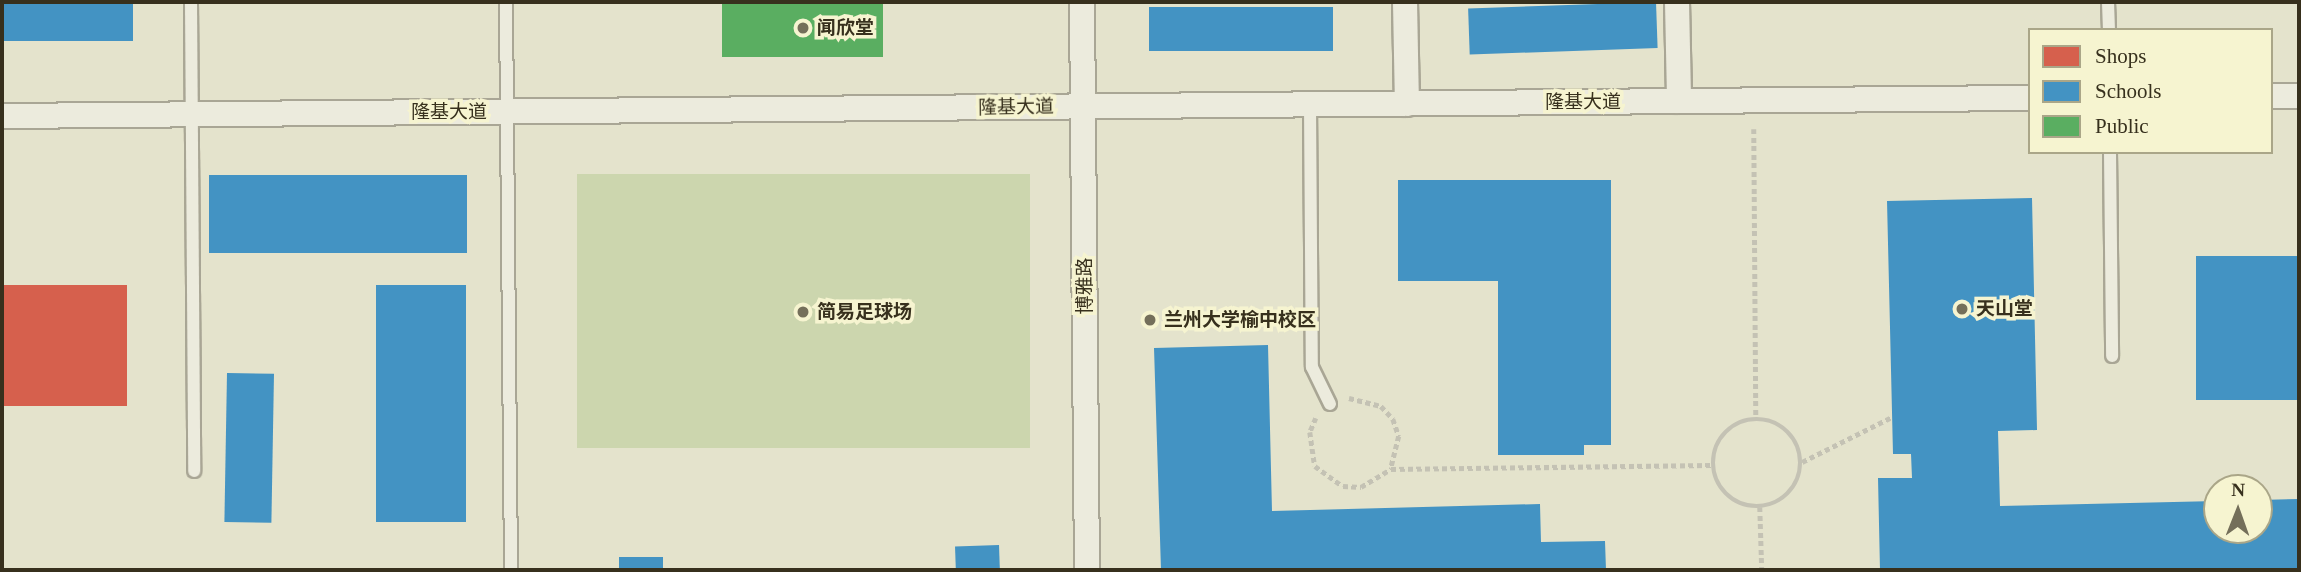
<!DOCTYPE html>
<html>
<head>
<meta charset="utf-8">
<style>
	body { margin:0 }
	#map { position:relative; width:2301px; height:572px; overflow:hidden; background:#e4e3cc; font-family:"Times New Roman","Noto Sans SC",serif }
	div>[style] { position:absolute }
	.green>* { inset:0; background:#ccd6ae; transform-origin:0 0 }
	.shops>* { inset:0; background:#d6604d; transform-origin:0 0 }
	.schools>* { inset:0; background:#4393c3; transform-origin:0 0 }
	.public>* { inset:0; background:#5aae61; transform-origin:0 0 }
	.path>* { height:4.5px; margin-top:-2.25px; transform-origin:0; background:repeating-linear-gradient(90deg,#c4c2b4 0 5px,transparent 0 8.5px) }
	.path>.ring { margin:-2.25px; padding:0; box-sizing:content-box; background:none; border:4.5px solid #c4c2b4; border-radius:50% }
	.roads { filter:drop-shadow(2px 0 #a9a695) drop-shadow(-2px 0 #a9a695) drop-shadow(0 2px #a9a695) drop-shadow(0 -2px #a9a695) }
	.service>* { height:12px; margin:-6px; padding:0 6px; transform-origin:6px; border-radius:6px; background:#ecebdd }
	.minor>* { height:24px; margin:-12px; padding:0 12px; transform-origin:12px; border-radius:12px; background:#ecebdd }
	.dots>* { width:19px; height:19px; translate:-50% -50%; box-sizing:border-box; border:4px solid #f6f4d0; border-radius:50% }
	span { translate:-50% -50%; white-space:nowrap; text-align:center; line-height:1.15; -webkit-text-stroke:7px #f6f4d0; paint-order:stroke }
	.poi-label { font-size:19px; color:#37301d; font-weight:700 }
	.left { translate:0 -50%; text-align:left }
	.street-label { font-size:19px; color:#37301d }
	.frame { position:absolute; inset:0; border:4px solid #37301d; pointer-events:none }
	.legend { position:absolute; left:2028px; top:28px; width:245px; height:126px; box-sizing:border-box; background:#f6f4d0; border:2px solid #aaa688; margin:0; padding:9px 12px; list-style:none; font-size:21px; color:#37301d }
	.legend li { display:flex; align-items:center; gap:14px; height:35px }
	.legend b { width:35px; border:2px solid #aaa688 }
	.north { position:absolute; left:2203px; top:474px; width:70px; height:70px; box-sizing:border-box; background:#f6f4d0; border:2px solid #aaa688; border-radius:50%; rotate:1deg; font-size:19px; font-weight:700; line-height:28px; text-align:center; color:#37301d }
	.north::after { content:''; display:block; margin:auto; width:24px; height:32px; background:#746f5a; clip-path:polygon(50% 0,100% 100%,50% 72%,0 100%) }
</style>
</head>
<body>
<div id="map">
	<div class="green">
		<i style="left:577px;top:174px;width:453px;height:274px"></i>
	</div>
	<div class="shops">
		<i style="left:127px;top:285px;width:121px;height:125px;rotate:90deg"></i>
	</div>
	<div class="schools">
		<i style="left:2px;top:2px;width:131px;height:39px"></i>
		<i style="left:1656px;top:2px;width:46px;height:188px;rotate:88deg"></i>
		<i style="left:1149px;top:7px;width:184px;height:44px"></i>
		<i style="left:467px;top:175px;width:78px;height:258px;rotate:90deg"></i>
		<i style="clip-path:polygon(1398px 180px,1611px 180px,1611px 445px,1584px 445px,1584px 455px,1498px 455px,1498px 281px,1398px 281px)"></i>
		<i style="clip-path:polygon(2032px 198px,2037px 430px,1998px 431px,2000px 506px,2217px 501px,2217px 530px,2259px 530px,2259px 500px,2299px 499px,2299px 570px,1880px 570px,1878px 478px,1912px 478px,1911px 454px,1893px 454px,1887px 201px)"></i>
		<i style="left:2299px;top:256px;width:144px;height:103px;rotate:90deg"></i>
		<i style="left:376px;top:285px;width:90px;height:237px"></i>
		<i style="clip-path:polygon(1268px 345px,1272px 511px,1540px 504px,1541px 542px,1605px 541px,1606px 570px,1161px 570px,1154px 348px)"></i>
		<i style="left:227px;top:373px;width:47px;height:149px;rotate:1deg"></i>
		<i style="left:999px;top:545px;width:25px;height:44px;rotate:88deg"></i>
		<i style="left:663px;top:557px;width:13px;height:44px;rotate:90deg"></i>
	</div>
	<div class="public">
		<i style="left:722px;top:2px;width:161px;height:55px"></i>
	</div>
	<div class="path">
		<i style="left:1754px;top:129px;width:290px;rotate:89.6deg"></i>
		<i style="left:1349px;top:398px;width:33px;rotate:14deg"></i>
		<i style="left:1381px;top:406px;width:18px;rotate:47deg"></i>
		<i style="left:1393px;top:419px;width:18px;rotate:71deg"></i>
		<i style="left:1399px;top:436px;width:34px;rotate:104deg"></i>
		<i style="left:1316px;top:418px;width:15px;rotate:113deg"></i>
		<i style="left:1310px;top:432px;width:34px;rotate:82deg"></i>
		<i style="left:1315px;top:466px;width:34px;rotate:36deg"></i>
		<i style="left:1343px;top:486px;width:18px;rotate:3deg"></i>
		<i style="left:1361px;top:487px;width:35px;rotate:-31deg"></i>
		<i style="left:1391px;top:469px;width:321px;rotate:-0.7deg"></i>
		<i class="ring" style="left:1713px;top:419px;width:83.5px;height:83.5px"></i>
		<i style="left:1802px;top:462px;width:101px;rotate:-26.6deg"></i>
		<i style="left:1760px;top:507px;width:63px;rotate:88.2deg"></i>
	</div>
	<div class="roads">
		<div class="service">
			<i style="left:191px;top:2px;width:469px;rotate:89.6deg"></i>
			<i style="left:506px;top:2px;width:568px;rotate:89.5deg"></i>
			<i style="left:2108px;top:2px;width:28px;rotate:88deg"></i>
			<i style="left:1310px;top:105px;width:262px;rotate:89.6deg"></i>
			<i style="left:1312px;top:367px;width:41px;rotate:64.1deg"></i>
			<i style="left:2110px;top:152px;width:204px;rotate:89.4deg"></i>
		</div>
		<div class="minor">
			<i style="left:1082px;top:2px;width:568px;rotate:89.5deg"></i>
			<i style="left:1405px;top:2px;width:102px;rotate:88.9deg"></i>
			<i style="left:1677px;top:2px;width:99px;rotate:88.8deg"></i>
			<i style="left:2271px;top:96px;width:28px"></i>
			<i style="left:2px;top:116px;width:2028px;rotate:-0.51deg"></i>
		</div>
	</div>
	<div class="dots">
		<i style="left:803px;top:28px;background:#746f5a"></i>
		<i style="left:1962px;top:309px;background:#746f5a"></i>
		<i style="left:803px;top:312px;background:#746f5a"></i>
		<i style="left:1150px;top:320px;background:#746f5a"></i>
	</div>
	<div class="poi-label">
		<span class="left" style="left:817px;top:28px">闻欣堂</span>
		<span class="left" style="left:1976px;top:309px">天山堂</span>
		<span class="left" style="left:817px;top:312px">简易足球场</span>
		<span class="left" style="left:1164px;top:320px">兰州大学榆中校区</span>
	</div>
	<div class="street-label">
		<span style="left:1583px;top:102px">隆基大道</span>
		<span style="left:1016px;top:107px;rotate:-1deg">隆基大道</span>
		<span style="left:449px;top:112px">隆基大道</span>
		<span style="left:1085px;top:286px;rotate:-90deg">博雅路</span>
	</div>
	<div class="frame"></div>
	<ul class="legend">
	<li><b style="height:19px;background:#d6604d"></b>Shops</li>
	<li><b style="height:19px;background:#4393c3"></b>Schools</li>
	<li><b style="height:19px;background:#5aae61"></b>Public</li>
	</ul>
	<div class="north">N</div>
</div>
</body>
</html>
